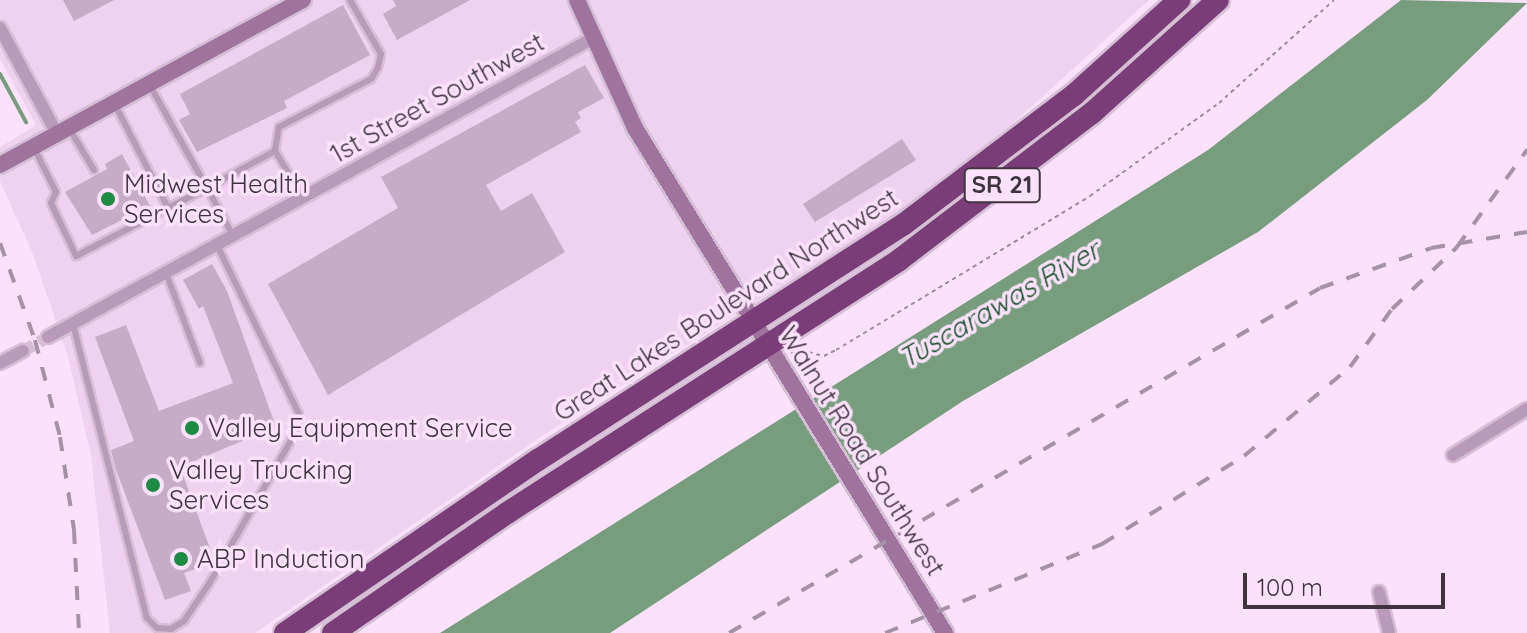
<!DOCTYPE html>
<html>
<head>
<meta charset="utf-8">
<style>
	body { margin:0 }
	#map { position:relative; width:1527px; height:633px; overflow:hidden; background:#fce1fb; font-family:Quicksand,sans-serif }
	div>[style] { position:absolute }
	.built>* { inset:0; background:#f1d1f0 }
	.water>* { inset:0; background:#789d7e }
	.stream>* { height:4px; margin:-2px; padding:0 2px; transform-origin:2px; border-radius:2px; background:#789d7e }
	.building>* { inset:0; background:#c6acc4 }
	.street-tunnel>* { height:12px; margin-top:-6px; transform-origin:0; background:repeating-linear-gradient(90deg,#d6bfd5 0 12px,transparent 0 18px) }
	.path>* { height:2px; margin-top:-1px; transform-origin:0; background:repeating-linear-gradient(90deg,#9e8b9d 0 4px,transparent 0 8px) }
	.roads { filter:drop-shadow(2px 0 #d6bfd5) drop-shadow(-2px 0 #d6bfd5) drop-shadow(0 2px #d6bfd5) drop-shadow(0 -2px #d6bfd5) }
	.lane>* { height:6px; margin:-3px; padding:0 3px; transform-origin:3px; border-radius:3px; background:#b99ab8 }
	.street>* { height:12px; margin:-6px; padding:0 6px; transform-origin:6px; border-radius:6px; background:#b99ab8 }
	.secondary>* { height:16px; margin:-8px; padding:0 8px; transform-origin:8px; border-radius:8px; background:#9f739e }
	.highway>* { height:22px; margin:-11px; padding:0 11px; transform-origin:11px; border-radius:11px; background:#7b3c7a }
	.rail>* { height:4px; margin-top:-2px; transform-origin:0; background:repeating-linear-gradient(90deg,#a692a5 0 14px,transparent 0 28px) }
	.dots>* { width:22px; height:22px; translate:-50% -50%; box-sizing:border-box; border:4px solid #fce1fb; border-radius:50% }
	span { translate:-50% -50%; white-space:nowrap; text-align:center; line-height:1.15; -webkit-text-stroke:7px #fce1fb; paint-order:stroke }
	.shield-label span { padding:2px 6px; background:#fce1fb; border:2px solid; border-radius:6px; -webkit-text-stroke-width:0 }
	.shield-label { font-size:24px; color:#40353f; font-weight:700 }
	.street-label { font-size:26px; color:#40353f }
	.poi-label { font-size:26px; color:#40353f }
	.left { translate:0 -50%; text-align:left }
	.water-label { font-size:28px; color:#1c562d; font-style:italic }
	.scale { position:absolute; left:1243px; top:573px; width:202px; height:36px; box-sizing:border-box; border:4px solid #40353f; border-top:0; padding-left:10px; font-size:24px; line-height:28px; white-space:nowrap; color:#40353f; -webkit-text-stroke:6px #fce1fb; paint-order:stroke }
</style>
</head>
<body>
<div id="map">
	<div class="built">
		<i style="clip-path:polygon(0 0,1149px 0,985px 149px,908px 207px,545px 434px,255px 633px,110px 633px,91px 455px,68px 357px,33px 254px,0 181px,0 147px,36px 125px,0 59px)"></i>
	</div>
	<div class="water">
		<i style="clip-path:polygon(1401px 0,1527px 3px,1427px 100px,1258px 232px,963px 401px,610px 633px,440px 633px,1208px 150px)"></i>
	</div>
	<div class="stream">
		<i style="left:0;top:74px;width:55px;rotate:61.6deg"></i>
	</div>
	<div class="building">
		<i style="clip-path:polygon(63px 0,114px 0,74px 21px)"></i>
		<i style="clip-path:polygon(393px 0,470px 0,397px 40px,383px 14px,396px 6px)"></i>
		<i style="clip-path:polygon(343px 5px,370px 55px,284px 101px,287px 108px,197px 152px,179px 120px,190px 114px,180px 94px)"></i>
		<i style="clip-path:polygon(585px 65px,604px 98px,578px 112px,581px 118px,575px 122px,581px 132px,486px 185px,501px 211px,532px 193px,565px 252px,328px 395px,268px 284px,398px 208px,381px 177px)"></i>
		<i style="clip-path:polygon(902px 139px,916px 160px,815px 222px,803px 204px)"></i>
		<i style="clip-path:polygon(122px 154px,150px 206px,92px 235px,65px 192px,107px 169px,105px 164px)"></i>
		<i style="clip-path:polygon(212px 264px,227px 291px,276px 427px,180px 467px,215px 562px,184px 573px,191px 591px,165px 600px,115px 467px,111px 450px,134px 441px,95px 337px,126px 325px,159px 411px,233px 383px,203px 306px,199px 309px,183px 280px)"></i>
	</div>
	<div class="street-tunnel">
		<i style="left:23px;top:351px;width:29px;rotate:-29deg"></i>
	</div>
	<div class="path">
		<i style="left:791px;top:353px;width:10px;rotate:-17deg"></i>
		<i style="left:801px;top:350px;width:24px;rotate:15deg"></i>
		<i style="left:824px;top:356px;width:13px;rotate:-27deg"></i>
		<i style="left:836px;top:350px;width:297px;rotate:-31.2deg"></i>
		<i style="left:1090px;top:196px;width:159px;rotate:-35.8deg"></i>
		<i style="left:1219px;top:103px;width:154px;rotate:-41.8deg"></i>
	</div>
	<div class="roads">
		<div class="lane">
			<i style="left:114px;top:103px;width:118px;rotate:62.8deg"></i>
			<i style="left:168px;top:208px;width:44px;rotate:-27.1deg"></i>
			<i style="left:207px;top:188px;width:119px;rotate:-119.1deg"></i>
			<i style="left:69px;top:128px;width:49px;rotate:59.2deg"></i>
			<i style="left:34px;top:148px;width:49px;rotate:63.4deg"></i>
			<i style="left:56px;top:192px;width:12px;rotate:114deg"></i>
			<i style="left:51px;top:203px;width:59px;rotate:64.7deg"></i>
			<i style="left:76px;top:256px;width:104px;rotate:-27.6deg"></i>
			<i style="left:275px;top:151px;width:24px;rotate:-81deg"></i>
			<i style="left:279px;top:127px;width:104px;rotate:-27.6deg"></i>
			<i style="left:371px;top:79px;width:13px;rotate:-58deg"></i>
			<i style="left:378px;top:68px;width:14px;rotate:-78deg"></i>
			<i style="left:381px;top:54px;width:62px;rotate:-119.9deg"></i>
			<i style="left:233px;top:236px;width:55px;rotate:-118.4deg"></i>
			<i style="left:207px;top:188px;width:77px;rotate:-28.6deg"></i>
			<i style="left:275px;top:151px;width:54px;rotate:58.7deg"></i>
			<i style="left:166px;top:273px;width:96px;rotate:69.3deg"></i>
			<i style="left:73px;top:324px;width:303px;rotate:75.9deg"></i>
			<i style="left:147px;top:618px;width:14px;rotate:45deg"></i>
			<i style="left:157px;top:628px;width:14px;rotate:4deg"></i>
			<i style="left:171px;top:629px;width:15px;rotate:-32deg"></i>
			<i style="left:184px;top:621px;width:45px;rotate:-56deg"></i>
			<i style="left:209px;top:584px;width:180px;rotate:-60.3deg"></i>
			<i style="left:298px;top:428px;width:14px;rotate:-86deg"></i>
			<i style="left:299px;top:414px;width:188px;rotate:-115.9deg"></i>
		</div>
		<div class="street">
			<i style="left:0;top:28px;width:120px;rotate:61.7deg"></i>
			<i style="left:48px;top:337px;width:624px;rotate:-28.74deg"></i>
			<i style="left:0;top:363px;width:26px;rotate:-28deg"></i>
			<i style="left:1453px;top:455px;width:87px;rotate:-31.9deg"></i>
			<i style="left:1379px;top:592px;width:42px;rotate:76.3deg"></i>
		</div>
		<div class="secondary">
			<i style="left:577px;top:0;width:141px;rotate:65.6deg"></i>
			<i style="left:635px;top:128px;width:593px;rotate:58.46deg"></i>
			<i style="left:0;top:165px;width:345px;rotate:-28.6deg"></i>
		</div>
		<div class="highway">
			<i style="left:285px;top:633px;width:306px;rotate:-34.4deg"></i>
			<i style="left:538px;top:460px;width:435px;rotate:-32.8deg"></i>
			<i style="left:904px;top:224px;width:213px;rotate:-37.2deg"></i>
			<i style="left:1074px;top:95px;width:142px;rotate:-42.1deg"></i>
			<i style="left:333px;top:633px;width:211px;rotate:-34.6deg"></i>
			<i style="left:507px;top:513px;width:467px;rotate:-32.8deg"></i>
			<i style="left:899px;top:260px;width:243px;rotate:-37.3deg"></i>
			<i style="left:1092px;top:113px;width:169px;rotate:-41.9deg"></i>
		</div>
	</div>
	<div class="rail">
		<i style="left:0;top:243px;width:103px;rotate:70.2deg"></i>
		<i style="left:35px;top:340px;width:100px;rotate:75.5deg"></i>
		<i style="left:60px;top:437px;width:94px;rotate:81.4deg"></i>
		<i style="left:74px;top:530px;width:103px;rotate:87.2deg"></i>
		<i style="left:729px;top:633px;width:684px;rotate:-30.27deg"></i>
		<i style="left:1320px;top:288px;width:118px;rotate:-19.8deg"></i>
		<i style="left:1431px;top:248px;width:97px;rotate:-9.5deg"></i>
		<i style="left:885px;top:633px;width:235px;rotate:-22.3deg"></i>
		<i style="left:1102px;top:544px;width:167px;rotate:-31.8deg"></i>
		<i style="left:1244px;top:456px;width:138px;rotate:-40deg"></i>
		<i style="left:1350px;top:367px;width:72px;rotate:-54.1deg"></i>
		<i style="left:1392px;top:309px;width:90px;rotate:-43.6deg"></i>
		<i style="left:1457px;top:247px;width:120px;rotate:-54.2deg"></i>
	</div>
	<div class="dots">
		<i style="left:108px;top:199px;background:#1e8b43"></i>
		<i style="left:192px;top:428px;background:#1e8b43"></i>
		<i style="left:153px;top:485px;background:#1e8b43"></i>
		<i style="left:181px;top:559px;background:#1e8b43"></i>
	</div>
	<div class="shield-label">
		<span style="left:1002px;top:185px">SR 21</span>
	</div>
	<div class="street-label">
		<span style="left:437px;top:98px;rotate:-29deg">1st Street Southwest</span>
		<span style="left:726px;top:305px;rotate:-33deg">Great Lakes Boulevard Northwest</span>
		<span style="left:862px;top:451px;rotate:58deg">Walnut Road Southwest</span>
	</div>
	<div class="poi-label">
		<span class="left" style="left:124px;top:199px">Midwest Health<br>Services</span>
		<span class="left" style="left:208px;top:428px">Valley Equipment Service</span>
		<span class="left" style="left:169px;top:485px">Valley Trucking<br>Services</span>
		<span class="left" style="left:197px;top:559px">ABP Induction</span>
	</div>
	<div class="water-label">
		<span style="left:999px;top:304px;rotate:-30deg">Tuscarawas River</span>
	</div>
	<div class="scale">100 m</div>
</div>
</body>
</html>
